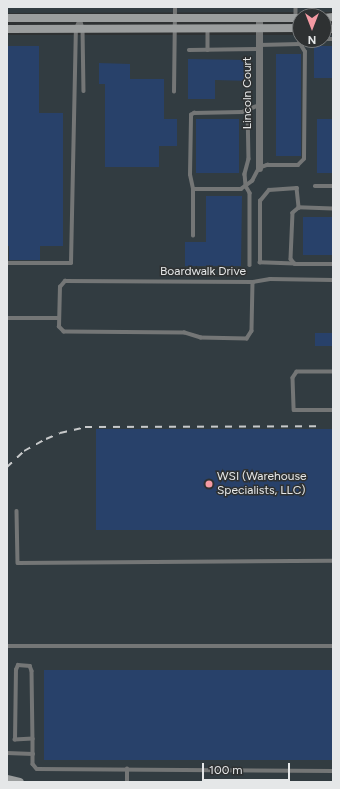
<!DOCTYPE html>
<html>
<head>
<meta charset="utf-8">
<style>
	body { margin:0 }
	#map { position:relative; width:340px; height:789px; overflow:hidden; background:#2e3132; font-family:Figtree,sans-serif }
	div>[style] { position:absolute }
	.built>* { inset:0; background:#323c41 }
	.building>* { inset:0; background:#28416a; transform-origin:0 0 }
	.lane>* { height:3.5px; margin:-1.75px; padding:0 1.75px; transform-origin:1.75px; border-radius:1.75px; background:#747676 }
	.street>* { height:7px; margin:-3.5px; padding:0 3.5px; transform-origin:3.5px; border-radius:3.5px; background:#747676 }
	.secondary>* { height:8px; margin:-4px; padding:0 4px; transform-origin:4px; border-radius:4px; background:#9b9e9e }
	.rail>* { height:2px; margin-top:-1px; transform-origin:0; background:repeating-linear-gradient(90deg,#c7c9ca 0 7px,transparent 0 14px) }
	.dots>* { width:11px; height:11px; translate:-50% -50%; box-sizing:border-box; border:2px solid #2e3132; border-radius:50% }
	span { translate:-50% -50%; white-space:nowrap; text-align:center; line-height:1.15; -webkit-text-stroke:3px #2e3132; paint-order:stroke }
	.street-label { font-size:12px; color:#e5e7e8 }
	.poi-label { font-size:12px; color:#e5e7e8 }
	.left { translate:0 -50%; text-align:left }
	.frame { position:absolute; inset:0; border:8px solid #e5e7e8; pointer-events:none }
	.north { position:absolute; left:292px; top:8px; width:40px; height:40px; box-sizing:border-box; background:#2e3132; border:1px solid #777a7b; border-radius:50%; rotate:180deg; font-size:11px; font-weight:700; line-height:16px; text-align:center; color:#e5e7e8 }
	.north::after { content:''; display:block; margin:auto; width:14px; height:18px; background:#f49aa3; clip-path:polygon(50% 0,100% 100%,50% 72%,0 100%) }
	.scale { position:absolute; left:202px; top:763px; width:88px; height:18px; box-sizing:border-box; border:2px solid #e5e7e8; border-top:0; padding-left:5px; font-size:12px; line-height:14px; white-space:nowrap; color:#e5e7e8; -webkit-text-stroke:3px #2e3132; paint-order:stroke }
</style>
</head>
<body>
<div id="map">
	<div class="built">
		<i style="clip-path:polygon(7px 7px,333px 7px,333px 12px,7px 13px)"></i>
		<i style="clip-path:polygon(7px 35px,300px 35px,300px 40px,324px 40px,324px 35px,333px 35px,333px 782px,7px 782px)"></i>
	</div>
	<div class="building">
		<i style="clip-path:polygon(7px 46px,39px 46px,39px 113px,63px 113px,63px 246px,40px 246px,40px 260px,9px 260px,9px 246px,7px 246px)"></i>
		<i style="left:314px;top:46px;width:19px;height:32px"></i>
		<i style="left:276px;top:54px;width:25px;height:102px"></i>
		<i style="clip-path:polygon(188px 59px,248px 60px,250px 81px,215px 80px,215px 99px,188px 99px)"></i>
		<i style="clip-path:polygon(99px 63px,130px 64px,130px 79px,164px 79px,164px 119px,177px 119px,177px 146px,159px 146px,159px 167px,105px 167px,105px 84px,99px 84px)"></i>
		<i style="left:196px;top:119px;width:43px;height:54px"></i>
		<i style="left:317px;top:119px;width:16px;height:54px"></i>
		<i style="clip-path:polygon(206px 196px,242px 196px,241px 266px,185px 266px,185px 242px,206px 242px)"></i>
		<i style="left:303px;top:217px;width:30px;height:38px"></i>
		<i style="left:315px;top:333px;width:18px;height:13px"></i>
		<i style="left:96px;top:429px;width:237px;height:101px"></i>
		<i style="left:44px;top:670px;width:289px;height:90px"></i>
	</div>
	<div class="lane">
		<i style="left:296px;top:7px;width:11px;rotate:90deg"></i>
		<i style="left:80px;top:18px;width:11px;rotate:75deg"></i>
		<i style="left:83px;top:29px;width:62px;rotate:89.1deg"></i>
		<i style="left:208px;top:29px;width:21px;rotate:90deg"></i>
		<i style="left:324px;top:39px;width:9px"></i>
		<i style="left:259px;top:45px;width:41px;rotate:-1.4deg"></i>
		<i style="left:189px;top:50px;width:70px;rotate:-0.8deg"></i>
		<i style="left:174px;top:92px;width:85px;rotate:-89.3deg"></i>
		<i style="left:248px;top:109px;width:50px;rotate:88.9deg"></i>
		<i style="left:249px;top:159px;width:16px;rotate:105deg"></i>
		<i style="left:245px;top:174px;width:12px;rotate:85deg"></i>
		<i style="left:246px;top:186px;width:8px;rotate:60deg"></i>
		<i style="left:250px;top:193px;width:72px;rotate:90deg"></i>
		<i style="left:315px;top:186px;width:18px"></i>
		<i style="left:193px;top:189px;width:14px;rotate:-102deg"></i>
		<i style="left:190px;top:175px;width:60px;rotate:-89deg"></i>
		<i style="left:191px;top:115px;width:4px;rotate:-34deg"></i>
		<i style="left:194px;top:113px;width:48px;rotate:-1.2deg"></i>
		<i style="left:242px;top:112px;width:18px;rotate:-22deg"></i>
		<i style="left:333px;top:209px;width:34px;rotate:-178deg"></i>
		<i style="left:299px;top:208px;width:8px;rotate:140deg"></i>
		<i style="left:293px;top:213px;width:46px;rotate:92.5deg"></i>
		<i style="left:291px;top:259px;width:6px;rotate:51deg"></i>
		<i style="left:295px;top:264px;width:38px"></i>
		<i style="left:193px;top:236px;width:47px;rotate:-90deg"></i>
		<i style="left:193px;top:189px;width:48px"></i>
		<i style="left:241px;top:189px;width:14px;rotate:-36deg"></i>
		<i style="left:252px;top:181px;width:15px;rotate:-62deg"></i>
		<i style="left:259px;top:168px;width:9px;rotate:-21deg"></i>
		<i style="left:267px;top:165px;width:31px"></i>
		<i style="left:298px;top:165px;width:8px;rotate:-45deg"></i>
		<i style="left:304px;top:159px;width:107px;rotate:-89.5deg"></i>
		<i style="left:305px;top:52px;width:9px;rotate:-122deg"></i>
		<i style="left:300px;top:44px;width:16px;rotate:-105deg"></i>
		<i style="left:7px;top:263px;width:64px"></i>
		<i style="left:71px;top:263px;width:234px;rotate:-88.8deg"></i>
		<i style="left:76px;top:29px;width:11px;rotate:-68deg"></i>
		<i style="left:295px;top:264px;width:35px;rotate:-178deg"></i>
		<i style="left:260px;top:263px;width:62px;rotate:-90deg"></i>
		<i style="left:260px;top:201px;width:14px;rotate:-51deg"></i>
		<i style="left:269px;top:190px;width:28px;rotate:-4deg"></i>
		<i style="left:297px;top:188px;width:20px;rotate:84deg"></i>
		<i style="left:253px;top:282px;width:49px;rotate:91.2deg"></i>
		<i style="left:252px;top:331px;width:9px;rotate:122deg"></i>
		<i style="left:247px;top:339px;width:46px;rotate:-178.8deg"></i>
		<i style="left:201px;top:338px;width:17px;rotate:-163deg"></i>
		<i style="left:185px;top:333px;width:121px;rotate:-179.5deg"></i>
		<i style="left:64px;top:332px;width:7px;rotate:-135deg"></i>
		<i style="left:59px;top:327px;width:40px;rotate:-88.6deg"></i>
		<i style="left:60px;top:287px;width:8px;rotate:-50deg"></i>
		<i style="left:65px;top:281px;width:188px;rotate:0.3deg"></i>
		<i style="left:253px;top:282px;width:17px;rotate:-10deg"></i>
		<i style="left:270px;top:279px;width:63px;rotate:0.9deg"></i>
		<i style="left:8px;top:318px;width:51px"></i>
		<i style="left:333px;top:372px;width:36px;rotate:180deg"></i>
		<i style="left:297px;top:372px;width:7px;rotate:124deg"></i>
		<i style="left:293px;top:378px;width:32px;rotate:88deg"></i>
		<i style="left:294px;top:410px;width:39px"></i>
		<i style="left:17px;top:511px;width:52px;rotate:88.9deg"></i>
		<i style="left:18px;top:563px;width:315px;rotate:-0.4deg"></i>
		<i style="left:7px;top:646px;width:326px"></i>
		<i style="left:33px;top:739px;width:18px;rotate:177deg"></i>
		<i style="left:15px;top:740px;width:70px;rotate:-89.2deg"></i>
		<i style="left:16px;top:670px;width:5px;rotate:-68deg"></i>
		<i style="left:18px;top:665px;width:12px;rotate:5deg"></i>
		<i style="left:30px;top:666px;width:5px;rotate:68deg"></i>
		<i style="left:32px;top:671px;width:68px;rotate:89.2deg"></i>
		<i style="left:33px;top:739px;width:25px;rotate:90deg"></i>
		<i style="left:33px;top:764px;width:6px;rotate:51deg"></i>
		<i style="left:37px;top:769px;width:296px;rotate:0.4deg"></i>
		<i style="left:7px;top:753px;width:26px;rotate:2deg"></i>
		<i style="left:127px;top:782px;width:13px;rotate:-90deg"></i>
	</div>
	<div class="street">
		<i style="left:259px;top:168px;width:150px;rotate:-90deg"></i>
	</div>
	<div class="secondary">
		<i style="left:7px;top:18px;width:293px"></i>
		<i style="left:324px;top:18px;width:9px;rotate:-6deg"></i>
		<i style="left:7px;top:29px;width:293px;rotate:-0.2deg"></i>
		<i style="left:324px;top:29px;width:9px"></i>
		<i style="left:7px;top:779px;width:13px;rotate:13deg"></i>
	</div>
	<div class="rail">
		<i style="left:7px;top:467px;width:23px;rotate:-43deg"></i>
		<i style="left:24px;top:451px;width:25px;rotate:-29deg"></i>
		<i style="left:46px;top:439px;width:15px;rotate:-23deg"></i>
		<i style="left:60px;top:433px;width:26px;rotate:-13deg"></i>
		<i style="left:85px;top:427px;width:232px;rotate:-0.2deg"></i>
	</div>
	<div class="dots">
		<i style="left:209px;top:484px;background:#f49aa3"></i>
	</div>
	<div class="street-label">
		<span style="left:248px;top:93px;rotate:-90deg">Lincoln Court</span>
		<span style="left:203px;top:272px">Boardwalk Drive</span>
	</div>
	<div class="poi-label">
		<span class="left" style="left:217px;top:484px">WSI (Warehouse<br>Specialists, LLC)</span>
	</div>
	<div class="frame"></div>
	<div class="north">N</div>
	<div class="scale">100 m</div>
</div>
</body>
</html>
